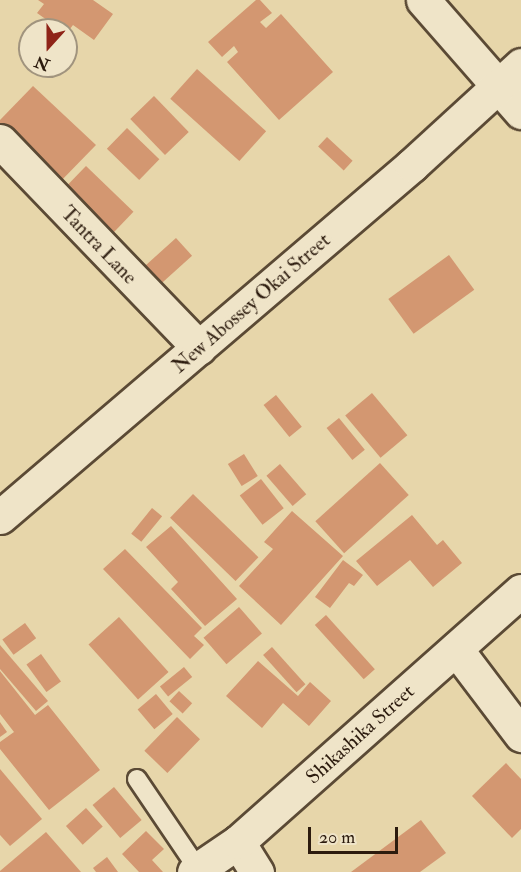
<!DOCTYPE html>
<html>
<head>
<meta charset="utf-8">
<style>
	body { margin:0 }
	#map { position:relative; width:521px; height:872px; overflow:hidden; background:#e7d6aa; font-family:"IM FELL Double Pica",serif }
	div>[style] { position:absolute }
	.building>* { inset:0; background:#d39771; transform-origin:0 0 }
	.roads { filter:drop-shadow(2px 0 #5b4a35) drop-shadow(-2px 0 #5b4a35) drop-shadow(0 2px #5b4a35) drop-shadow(0 -2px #5b4a35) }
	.service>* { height:18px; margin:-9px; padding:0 9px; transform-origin:9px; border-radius:9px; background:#efe4c8 }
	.minor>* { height:33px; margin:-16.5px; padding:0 16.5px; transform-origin:16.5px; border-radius:16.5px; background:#efe4c8 }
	span { translate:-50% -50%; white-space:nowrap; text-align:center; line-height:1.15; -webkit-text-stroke:6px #efe4c8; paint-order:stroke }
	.street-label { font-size:20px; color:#2c1b0e }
	.north { position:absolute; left:18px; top:18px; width:60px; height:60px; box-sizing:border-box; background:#efe4c8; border:2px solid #a1947e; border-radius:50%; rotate:201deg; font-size:16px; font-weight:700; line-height:24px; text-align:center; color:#2c1b0e }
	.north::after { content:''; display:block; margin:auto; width:21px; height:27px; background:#8f2418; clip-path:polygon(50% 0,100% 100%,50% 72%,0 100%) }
	.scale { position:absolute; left:308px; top:827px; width:90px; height:27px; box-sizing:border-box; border:3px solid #2c1b0e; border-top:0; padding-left:8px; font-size:18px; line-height:21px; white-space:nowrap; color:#2c1b0e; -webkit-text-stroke:4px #efe4c8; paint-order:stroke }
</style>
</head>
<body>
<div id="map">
	<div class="building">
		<i style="clip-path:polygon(38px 0,93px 0,113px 14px,94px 40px,73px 25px,66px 34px,66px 30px,61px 30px,37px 13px,44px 4px)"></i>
		<i style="clip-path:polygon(256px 0,260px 0,272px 13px,260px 22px,266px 28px,281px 14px,333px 72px,279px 120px,227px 62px,238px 52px,234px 46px,222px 57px,208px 42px)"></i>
		<i style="left:197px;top:69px;width:93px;height:40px;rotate:42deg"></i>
		<i style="clip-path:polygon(33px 86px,96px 145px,57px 185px,0 131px,0 120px)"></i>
		<i style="left:154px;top:96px;width:50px;height:33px;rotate:46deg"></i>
		<i style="left:127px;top:128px;width:45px;height:29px;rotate:44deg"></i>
		<i style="left:327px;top:137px;width:35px;height:13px;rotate:43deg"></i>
		<i style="left:86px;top:166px;width:66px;height:30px;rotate:44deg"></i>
		<i style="left:176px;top:238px;width:24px;height:47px;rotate:48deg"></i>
		<i style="left:449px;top:255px;width:43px;height:75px;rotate:54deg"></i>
		<i style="left:372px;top:393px;width:55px;height:35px;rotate:50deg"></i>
		<i style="left:276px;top:395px;width:41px;height:16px;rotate:51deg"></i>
		<i style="left:339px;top:418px;width:41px;height:16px;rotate:51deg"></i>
		<i style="left:244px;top:454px;width:26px;height:19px;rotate:58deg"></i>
		<i style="left:380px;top:463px;width:43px;height:87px;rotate:48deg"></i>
		<i style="left:280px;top:464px;width:40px;height:18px;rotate:49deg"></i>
		<i style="left:261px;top:479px;width:37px;height:27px;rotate:52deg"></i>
		<i style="left:193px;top:494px;width:91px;height:33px;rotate:44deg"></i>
		<i style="left:152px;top:508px;width:13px;height:33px;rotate:39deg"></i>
		<i style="clip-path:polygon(292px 511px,343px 556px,281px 625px,239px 586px,273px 549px,264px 542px)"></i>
		<i style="clip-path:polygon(412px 515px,437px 545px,443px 540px,462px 563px,433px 587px,410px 560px,377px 586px,356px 561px)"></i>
		<i style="clip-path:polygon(171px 526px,237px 599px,205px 626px,171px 589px,178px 582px,146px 547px)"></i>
		<i style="clip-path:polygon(125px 549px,202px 628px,194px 636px,204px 645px,190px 659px,103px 569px)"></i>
		<i style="clip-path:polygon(343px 560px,363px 575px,354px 586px,349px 583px,330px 608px,315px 597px)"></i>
		<i style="left:239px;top:607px;width:35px;height:47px;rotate:49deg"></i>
		<i style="left:326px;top:615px;width:73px;height:15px;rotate:48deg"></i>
		<i style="left:119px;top:617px;width:74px;height:41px;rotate:48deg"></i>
		<i style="left:25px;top:623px;width:19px;height:28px;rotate:54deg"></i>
		<i style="clip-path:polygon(0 645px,48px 701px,36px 711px,0 669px)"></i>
		<i style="left:272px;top:647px;width:50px;height:12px;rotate:48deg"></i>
		<i style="left:41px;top:654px;width:34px;height:18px;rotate:54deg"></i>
		<i style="clip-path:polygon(258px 661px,298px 696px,310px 682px,331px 701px,309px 726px,283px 703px,262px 728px,226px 696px)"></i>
		<i style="left:184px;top:667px;width:13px;height:31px;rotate:51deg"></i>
		<i style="clip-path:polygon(0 671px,35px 715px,48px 705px,100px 770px,49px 810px,0 749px,0 742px,14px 732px,0 714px)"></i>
		<i style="left:179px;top:691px;width:18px;height:14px;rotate:43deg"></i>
		<i style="left:156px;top:694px;width:26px;height:24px;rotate:50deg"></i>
		<i style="left:177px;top:717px;width:32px;height:47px;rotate:44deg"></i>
		<i style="clip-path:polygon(0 722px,7px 732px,0 737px)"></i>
		<i style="clip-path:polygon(506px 763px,521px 779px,521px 829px,512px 838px,472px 796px)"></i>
		<i style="clip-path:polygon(0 769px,42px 819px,10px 846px,0 835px)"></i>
		<i style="left:114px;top:787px;width:43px;height:28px;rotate:50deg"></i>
		<i style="left:86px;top:808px;width:25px;height:27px;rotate:48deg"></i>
		<i style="clip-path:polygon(421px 820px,446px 853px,420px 872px,351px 872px)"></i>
		<i style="clip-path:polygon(146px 831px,164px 849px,152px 860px,163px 872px,139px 872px,122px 854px)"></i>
		<i style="clip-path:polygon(46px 832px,81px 872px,0 872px,0 871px)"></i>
		<i style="clip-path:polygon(107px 857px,118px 872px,96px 872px,93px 868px)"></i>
	</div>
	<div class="roads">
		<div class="service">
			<i style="left:137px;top:779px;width:109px;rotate:55.9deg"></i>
		</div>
		<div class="minor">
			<i style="left:423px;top:0;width:149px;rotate:48.8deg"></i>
			<i style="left:0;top:141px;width:287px;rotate:46.1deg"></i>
			<i style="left:0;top:517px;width:542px;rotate:-40.51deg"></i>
			<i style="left:412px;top:165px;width:148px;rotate:-42.5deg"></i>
			<i style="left:456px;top:649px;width:108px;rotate:52.9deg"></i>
			<i style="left:238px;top:842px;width:36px;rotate:58deg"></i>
			<i style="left:194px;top:872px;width:53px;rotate:-34.3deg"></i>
			<i style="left:238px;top:842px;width:378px;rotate:-41.6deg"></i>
		</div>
	</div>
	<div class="street-label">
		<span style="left:99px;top:245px;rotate:46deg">Tantra Lane</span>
		<span style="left:251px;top:303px;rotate:-41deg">New Abossey Okai Street</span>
		<span style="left:360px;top:734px;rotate:-42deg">Shikashika Street</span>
	</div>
	<div class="north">N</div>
	<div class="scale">20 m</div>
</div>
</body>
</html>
